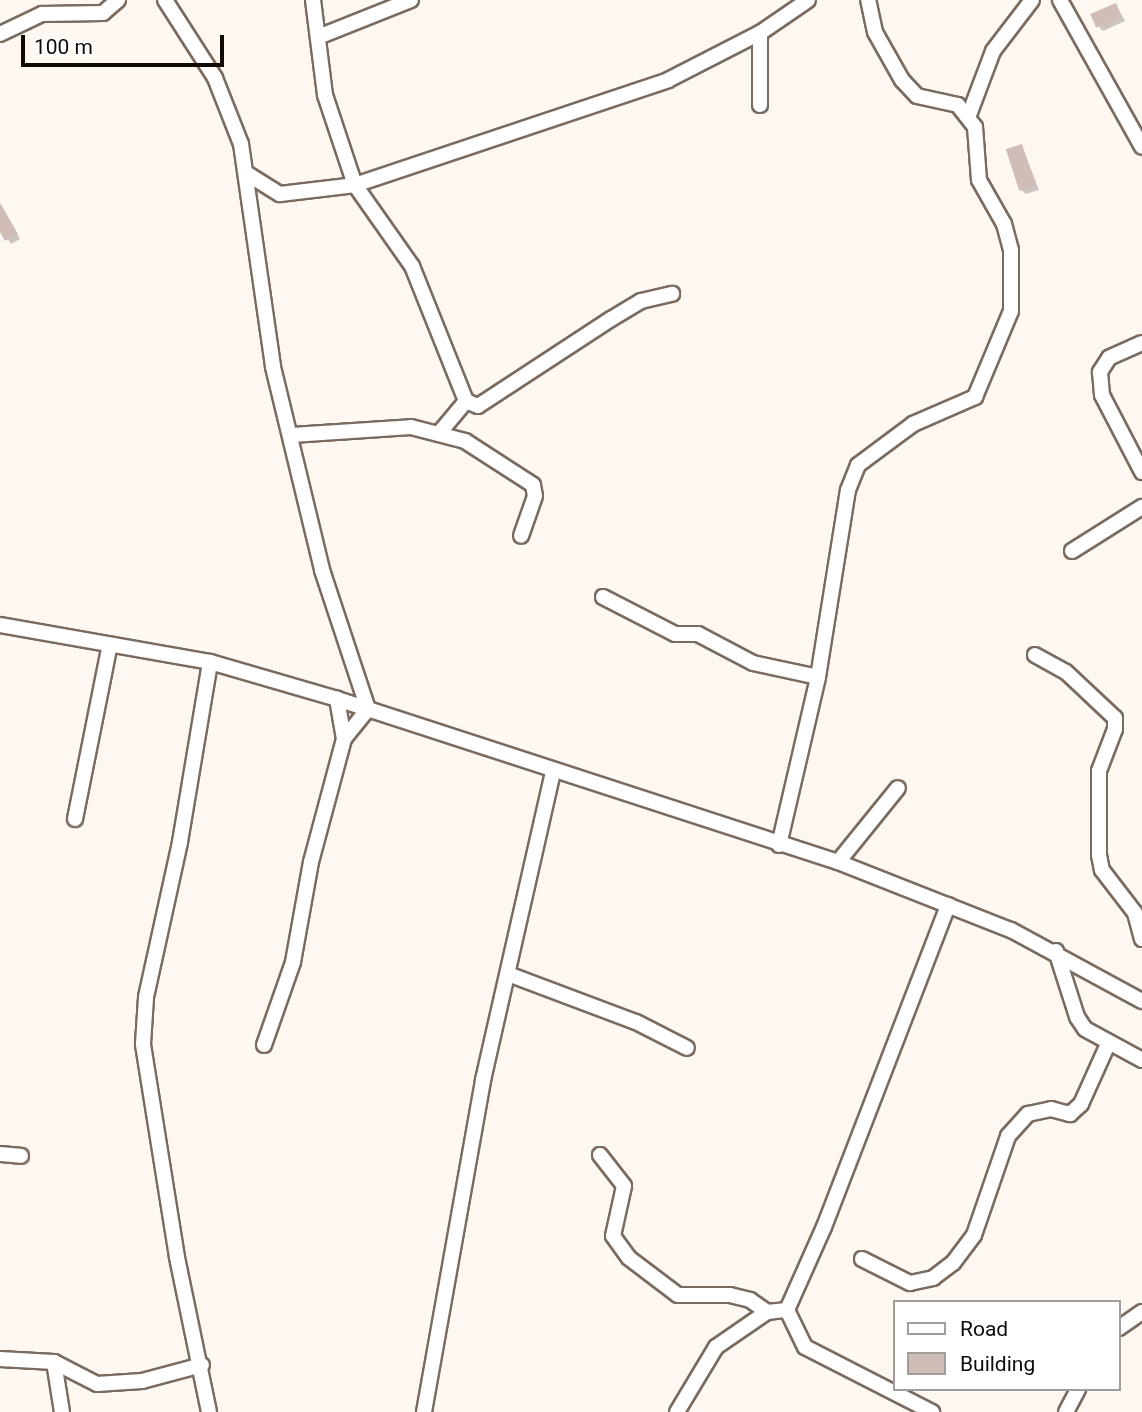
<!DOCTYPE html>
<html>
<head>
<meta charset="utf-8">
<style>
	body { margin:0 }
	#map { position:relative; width:1142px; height:1412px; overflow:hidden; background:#fef7f2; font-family:Roboto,sans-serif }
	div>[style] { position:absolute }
	.shadow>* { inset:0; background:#0003 }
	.building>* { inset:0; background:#d1bdb8; transform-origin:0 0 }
	.roads { filter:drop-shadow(2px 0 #7a6b60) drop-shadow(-2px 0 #7a6b60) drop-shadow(0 2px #7a6b60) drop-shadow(0 -2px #7a6b60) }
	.minor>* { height:14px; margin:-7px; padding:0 7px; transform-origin:7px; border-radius:7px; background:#fff }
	span { translate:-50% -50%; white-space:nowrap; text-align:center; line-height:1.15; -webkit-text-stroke:5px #fff; paint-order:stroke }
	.legend { position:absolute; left:893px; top:1300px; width:228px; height:91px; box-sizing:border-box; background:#fff; border:2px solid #a09d9c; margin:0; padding:9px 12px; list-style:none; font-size:21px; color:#110b08 }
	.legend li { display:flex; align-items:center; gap:14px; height:35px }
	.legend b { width:35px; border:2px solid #a09d9c }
	.scale { position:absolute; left:21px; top:35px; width:203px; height:32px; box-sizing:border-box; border:4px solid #110b08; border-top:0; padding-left:9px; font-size:21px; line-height:24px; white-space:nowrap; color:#110b08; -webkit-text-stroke:5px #fff; paint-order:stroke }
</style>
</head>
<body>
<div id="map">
	<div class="shadow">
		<i style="clip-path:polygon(1116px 5px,1125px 21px,1103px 31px,1099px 27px)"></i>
		<i style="clip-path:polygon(1022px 146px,1039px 190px,1026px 194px,1021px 190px)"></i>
		<i style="clip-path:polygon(0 203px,20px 239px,11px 244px,0 228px)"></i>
	</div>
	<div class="building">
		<i style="left:1116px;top:3px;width:15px;height:28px;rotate:67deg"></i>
		<i style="left:1022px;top:144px;width:44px;height:17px;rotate:72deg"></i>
		<i style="clip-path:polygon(0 203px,18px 234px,5px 241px,0 232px)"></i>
	</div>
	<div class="roads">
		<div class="minor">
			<i style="left:165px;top:0;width:93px;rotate:57.3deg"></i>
			<i style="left:215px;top:78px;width:71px;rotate:68.5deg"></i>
			<i style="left:241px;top:144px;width:225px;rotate:81.8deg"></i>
			<i style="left:273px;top:367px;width:209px;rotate:76.4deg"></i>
			<i style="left:322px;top:570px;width:146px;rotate:71.7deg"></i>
			<i style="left:368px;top:709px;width:38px;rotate:129deg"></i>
			<i style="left:313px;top:0;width:96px;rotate:82.8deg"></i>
			<i style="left:325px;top:95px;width:95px;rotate:71.6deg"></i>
			<i style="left:355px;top:185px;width:99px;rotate:54.9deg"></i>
			<i style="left:412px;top:266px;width:145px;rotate:68.2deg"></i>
			<i style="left:466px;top:401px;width:13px;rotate:23deg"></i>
			<i style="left:478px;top:406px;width:159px;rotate:-33.2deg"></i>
			<i style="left:611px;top:319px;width:35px;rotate:-31deg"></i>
			<i style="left:641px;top:301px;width:32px;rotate:-13deg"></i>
			<i style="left:1060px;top:0;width:168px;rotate:60.8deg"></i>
			<i style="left:760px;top:33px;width:72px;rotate:90deg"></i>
			<i style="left:0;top:34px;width:47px;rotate:-25.5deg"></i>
			<i style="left:42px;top:14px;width:61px;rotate:-0.9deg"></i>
			<i style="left:103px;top:13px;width:20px;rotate:-41deg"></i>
			<i style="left:318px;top:37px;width:100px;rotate:-21.7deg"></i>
			<i style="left:969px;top:115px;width:68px;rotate:-69.4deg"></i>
			<i style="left:993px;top:51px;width:64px;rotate:-52.6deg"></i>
			<i style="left:246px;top:173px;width:40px;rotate:32deg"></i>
			<i style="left:280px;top:194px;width:76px;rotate:-6.8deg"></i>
			<i style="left:355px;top:185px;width:330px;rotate:-18.5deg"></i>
			<i style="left:668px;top:80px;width:103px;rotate:-27.1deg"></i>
			<i style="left:760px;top:33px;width:58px;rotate:-34.5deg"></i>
			<i style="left:1142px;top:343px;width:36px;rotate:156deg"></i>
			<i style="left:1109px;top:358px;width:17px;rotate:123deg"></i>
			<i style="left:1100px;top:372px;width:23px;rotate:85deg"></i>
			<i style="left:1102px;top:395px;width:87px;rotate:62.5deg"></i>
			<i style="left:441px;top:431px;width:39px;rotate:-50deg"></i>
			<i style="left:292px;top:435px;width:119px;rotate:-3.8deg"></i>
			<i style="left:411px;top:427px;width:56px;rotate:14.5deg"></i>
			<i style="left:465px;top:441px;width:81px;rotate:32.9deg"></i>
			<i style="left:533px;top:485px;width:11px;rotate:80deg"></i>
			<i style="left:535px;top:496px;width:42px;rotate:109.3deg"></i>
			<i style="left:1072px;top:551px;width:83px;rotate:-32.2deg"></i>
			<i style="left:603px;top:597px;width:81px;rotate:27.2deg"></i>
			<i style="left:675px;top:634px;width:23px"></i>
			<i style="left:698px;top:634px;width:62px;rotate:27.8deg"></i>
			<i style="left:753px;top:663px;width:66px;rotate:12.2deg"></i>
			<i style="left:0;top:625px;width:213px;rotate:10deg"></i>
			<i style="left:210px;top:662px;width:132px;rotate:16.2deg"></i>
			<i style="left:337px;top:699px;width:527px;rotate:18.02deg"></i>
			<i style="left:838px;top:862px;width:186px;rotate:21.5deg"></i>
			<i style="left:1011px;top:930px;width:149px;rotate:28.5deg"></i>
			<i style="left:1035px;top:655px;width:35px;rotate:29deg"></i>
			<i style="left:1066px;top:672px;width:67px;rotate:43.2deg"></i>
			<i style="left:1115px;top:718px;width:11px;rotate:90deg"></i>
			<i style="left:1115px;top:729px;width:45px;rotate:110.9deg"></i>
			<i style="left:1099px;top:771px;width:84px;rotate:90deg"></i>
			<i style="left:1099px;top:855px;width:15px;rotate:79deg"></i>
			<i style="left:1102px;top:870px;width:54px;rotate:52.5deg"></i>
			<i style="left:1135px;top:913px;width:27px;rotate:75deg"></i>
			<i style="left:75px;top:819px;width:178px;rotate:-78.7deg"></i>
			<i style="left:779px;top:845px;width:172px;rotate:-76.9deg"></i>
			<i style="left:818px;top:677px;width:189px;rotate:-80.9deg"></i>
			<i style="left:848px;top:490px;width:27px;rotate:-68deg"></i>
			<i style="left:858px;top:465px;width:69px;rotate:-36.7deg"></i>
			<i style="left:913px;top:424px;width:68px;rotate:-23.5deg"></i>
			<i style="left:975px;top:397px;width:93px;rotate:-67.3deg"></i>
			<i style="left:1011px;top:311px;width:61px;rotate:-90deg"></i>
			<i style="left:1011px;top:250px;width:27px;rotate:-105deg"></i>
			<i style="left:1004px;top:224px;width:51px;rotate:-119.6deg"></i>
			<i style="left:979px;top:180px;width:53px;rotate:-94.3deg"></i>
			<i style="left:975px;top:127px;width:28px;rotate:-128deg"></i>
			<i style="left:958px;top:105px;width:42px;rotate:-167.6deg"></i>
			<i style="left:917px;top:96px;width:22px;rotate:-133deg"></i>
			<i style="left:902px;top:80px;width:55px;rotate:-119.4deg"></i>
			<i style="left:875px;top:32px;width:33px;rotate:-102deg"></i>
			<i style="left:838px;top:862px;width:95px;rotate:-51deg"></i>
			<i style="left:1056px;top:951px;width:69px;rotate:72.3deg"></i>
			<i style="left:1077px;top:1017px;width:14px;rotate:56deg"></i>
			<i style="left:1085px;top:1029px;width:65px;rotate:28.5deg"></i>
			<i style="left:508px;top:974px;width:137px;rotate:20.6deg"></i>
			<i style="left:636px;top:1022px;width:57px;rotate:27deg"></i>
			<i style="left:264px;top:1045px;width:88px;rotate:-70.7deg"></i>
			<i style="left:293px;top:962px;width:102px;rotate:-79.8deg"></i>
			<i style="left:311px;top:862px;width:127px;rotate:-75deg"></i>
			<i style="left:344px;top:739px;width:41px;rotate:-99.9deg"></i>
			<i style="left:0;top:1154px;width:21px;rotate:5deg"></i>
			<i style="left:600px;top:1155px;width:39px;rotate:52deg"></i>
			<i style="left:624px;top:1186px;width:51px;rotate:102.4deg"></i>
			<i style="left:613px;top:1236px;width:27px;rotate:54deg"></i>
			<i style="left:629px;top:1258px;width:61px;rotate:37.1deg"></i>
			<i style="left:678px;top:1295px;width:52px"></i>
			<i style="left:730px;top:1295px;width:21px;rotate:14deg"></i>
			<i style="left:750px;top:1300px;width:21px;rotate:35deg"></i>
			<i style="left:862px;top:1259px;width:54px;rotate:26.6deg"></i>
			<i style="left:910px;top:1283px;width:24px;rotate:-12deg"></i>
			<i style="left:933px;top:1278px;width:25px;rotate:-37deg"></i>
			<i style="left:953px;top:1263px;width:35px;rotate:-53deg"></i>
			<i style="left:974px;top:1235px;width:105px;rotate:-71deg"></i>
			<i style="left:1008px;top:1136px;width:30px;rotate:-48deg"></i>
			<i style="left:1028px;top:1114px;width:24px;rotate:-12deg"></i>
			<i style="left:1051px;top:1109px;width:20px;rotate:15deg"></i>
			<i style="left:1070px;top:1114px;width:15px;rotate:-42deg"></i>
			<i style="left:1081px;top:1104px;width:66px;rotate:-65.8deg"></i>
			<i style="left:787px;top:1310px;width:91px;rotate:-66deg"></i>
			<i style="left:824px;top:1227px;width:345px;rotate:-68.9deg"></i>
			<i style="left:787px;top:1310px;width:41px;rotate:64.1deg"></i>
			<i style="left:805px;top:1347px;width:143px;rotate:27.1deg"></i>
			<i style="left:1119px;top:1328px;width:28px;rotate:-35deg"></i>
			<i style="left:0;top:1359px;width:54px;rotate:3.2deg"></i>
			<i style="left:54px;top:1362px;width:48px;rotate:27.1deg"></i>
			<i style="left:97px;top:1384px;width:45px;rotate:-3.8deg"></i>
			<i style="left:142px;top:1381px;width:62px;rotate:-14.9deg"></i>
			<i style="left:54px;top:1362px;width:51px;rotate:80.9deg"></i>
			<i style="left:209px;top:1412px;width:158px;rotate:-101.7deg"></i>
			<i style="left:177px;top:1257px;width:216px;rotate:-99.1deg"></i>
			<i style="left:143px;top:1044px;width:47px;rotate:-86.3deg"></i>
			<i style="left:146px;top:997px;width:159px;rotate:-77.6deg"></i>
			<i style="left:180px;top:842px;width:182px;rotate:-80.5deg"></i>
			<i style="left:424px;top:1412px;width:337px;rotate:-79.9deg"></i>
			<i style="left:483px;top:1080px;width:315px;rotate:-77.2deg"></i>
			<i style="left:677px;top:1412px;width:76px;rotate:-59deg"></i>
			<i style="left:716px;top:1347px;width:62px;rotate:-34.5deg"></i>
			<i style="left:767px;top:1312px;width:20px;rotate:-6deg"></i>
			<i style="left:1066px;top:1412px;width:26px;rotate:-62deg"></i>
		</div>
	</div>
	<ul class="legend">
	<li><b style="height:9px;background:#fff"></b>Road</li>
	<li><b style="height:19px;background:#d1bdb8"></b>Building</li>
	</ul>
	<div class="scale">100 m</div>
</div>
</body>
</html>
